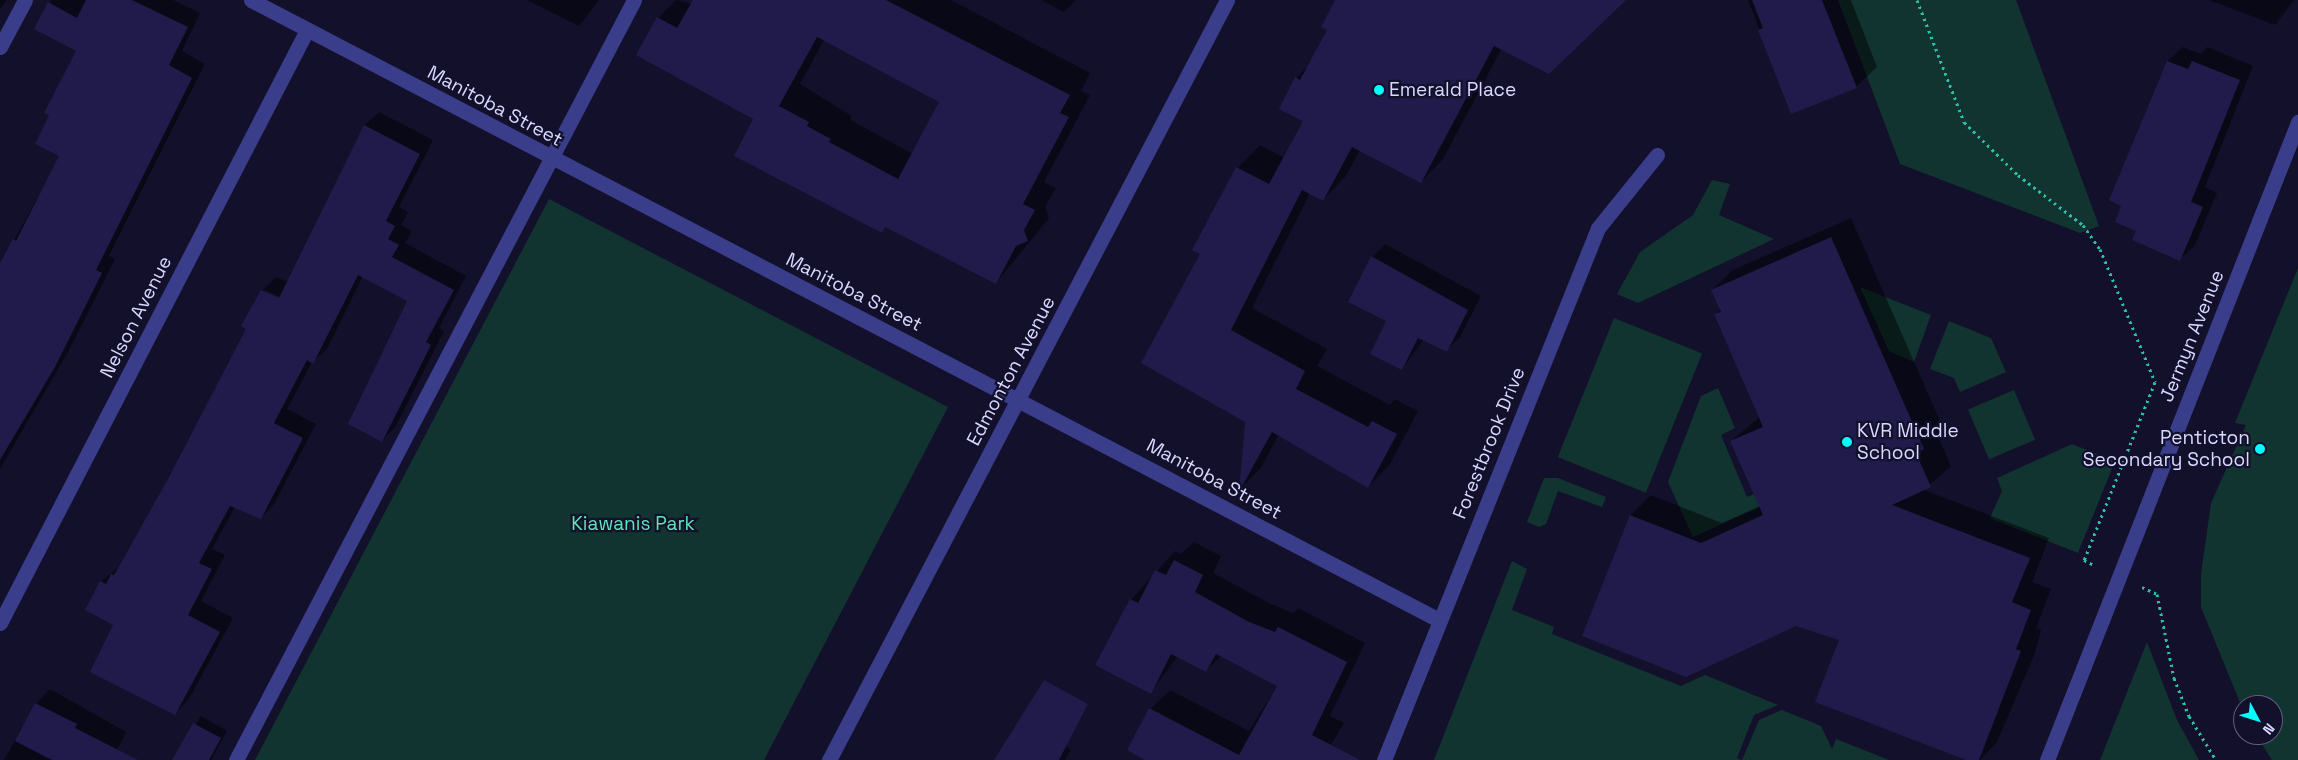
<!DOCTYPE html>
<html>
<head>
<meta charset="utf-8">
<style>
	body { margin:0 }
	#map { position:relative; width:2298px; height:760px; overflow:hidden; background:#12102a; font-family:"Space Grotesk",sans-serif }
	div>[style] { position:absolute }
	.green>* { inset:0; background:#123430; transform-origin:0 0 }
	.shadow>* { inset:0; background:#0007 }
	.building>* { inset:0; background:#211b4b }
	.path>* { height:3px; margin-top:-1.5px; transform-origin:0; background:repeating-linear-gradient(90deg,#2cbfaa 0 2.5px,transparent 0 6.5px) }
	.minor>* { height:15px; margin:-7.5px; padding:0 7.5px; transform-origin:7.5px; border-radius:7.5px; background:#393d8a }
	.dots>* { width:14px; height:14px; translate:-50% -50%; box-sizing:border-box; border:2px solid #12102a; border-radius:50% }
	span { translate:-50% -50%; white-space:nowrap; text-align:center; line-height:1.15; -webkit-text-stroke:4.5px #12102a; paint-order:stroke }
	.poi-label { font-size:19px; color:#d9d8ff }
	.left { translate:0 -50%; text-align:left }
	.right { translate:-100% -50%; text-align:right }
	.street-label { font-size:19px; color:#d9d8ff }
	.park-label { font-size:19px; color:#5fe4b8 }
	.north { position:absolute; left:2233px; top:695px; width:50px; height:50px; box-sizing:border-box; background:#12102a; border:1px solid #62607f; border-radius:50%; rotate:130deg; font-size:14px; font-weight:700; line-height:20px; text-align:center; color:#d9d8ff }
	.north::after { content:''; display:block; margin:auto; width:18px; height:22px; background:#04fbff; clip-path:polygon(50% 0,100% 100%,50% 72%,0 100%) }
</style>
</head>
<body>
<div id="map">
	<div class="green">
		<i style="clip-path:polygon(1838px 0,2016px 0,2099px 226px,2080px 233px,1900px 164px)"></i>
		<i style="clip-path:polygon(1712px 180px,1730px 184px,1719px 215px,1774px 239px,1638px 303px,1617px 294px,1640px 252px,1693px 215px)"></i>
		<i style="clip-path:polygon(549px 199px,948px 407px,764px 760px,255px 760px)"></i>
		<i style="clip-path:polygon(2298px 268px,2298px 760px,2272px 760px,2256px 735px,2273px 735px,2273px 705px,2243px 705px,2243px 710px,2201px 607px,2201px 574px,2211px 503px,2246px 425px,2235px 423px)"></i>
		<i style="clip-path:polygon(1860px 287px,1931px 315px,1914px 362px,1889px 351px)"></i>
		<i style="left:1614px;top:318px;width:95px;height:150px;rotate:22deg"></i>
		<i style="clip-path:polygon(1949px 321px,1991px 338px,2006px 372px,1960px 392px,1954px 378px,1930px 369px)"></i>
		<i style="clip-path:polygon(1718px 388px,1735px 428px,1721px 435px,1747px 497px,1756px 493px,1762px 506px,1693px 537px,1668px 482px,1701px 396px)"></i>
		<i style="left:2014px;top:390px;width:54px;height:50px;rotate:67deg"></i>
		<i style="clip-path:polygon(2072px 444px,2115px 461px,2078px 553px,1990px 518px,2002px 491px,1997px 478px)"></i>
		<i style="clip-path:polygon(1544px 478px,1558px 478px,1606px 497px,1602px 507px,1558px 491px,1546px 524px,1539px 527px,1527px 522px)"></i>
		<i style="clip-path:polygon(1512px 561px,1527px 569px,1512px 610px,1554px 627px,1552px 634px,1681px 686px,1705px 675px,1778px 705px,1754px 715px,1737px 758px,1741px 760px,1434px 760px)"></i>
		<i style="clip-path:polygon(2147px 642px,2177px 720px,2199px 760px,2100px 760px)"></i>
		<i style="clip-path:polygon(1782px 710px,1821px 726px,1832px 749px,1836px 739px,1889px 760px,1742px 760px,1759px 720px)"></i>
	</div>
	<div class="shadow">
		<i style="clip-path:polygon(0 0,7px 0,0 9px)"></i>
		<i style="clip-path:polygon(52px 0,173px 0,200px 13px,182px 51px,205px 64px,109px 256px,115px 259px,68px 352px,0 469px,0 265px,61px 156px,51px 115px,78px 51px,49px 3px)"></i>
		<i style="clip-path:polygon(527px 0,599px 0,579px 26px)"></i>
		<i style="clip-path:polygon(evenodd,676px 0,697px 5px,702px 0,951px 0,1090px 73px,1081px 91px,1090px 95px,1044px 182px,1056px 188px,1045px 207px,1049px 218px,996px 283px,886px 226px,882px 231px,755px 119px,658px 18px,676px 0,824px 40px,941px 102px,913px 154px,850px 120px,852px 116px,800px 84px,824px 40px)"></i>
		<i style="clip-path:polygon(1041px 0,1076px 0,1064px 12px)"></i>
		<i style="clip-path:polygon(1337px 0,1622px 0,1502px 48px,1443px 159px,1421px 182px,1360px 150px,1345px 177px,1323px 200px,1310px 193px,1252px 308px,1327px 349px,1317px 366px,1390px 405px,1395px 399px,1418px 411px,1390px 464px,1368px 487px,1279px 434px,1261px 468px,1241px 488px,1246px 422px,1202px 254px,1194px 250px,1237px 168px,1260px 145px,1284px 158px,1305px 121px,1296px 78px,1310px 64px,1328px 29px)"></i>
		<i style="clip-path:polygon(1748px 0,1851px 0,1877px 67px,1856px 87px,1792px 113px)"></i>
		<i style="clip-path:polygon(2209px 0,2294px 0,2275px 25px)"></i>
		<i style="clip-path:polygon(2182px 47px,2201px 54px,2207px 47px,2253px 66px,2205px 187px,2217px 193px,2195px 245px,2180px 259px,2138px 230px,2123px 205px,2111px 200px,2168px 61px)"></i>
		<i style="clip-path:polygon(evenodd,379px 112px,433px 140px,399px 207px,408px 212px,401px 225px,412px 231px,405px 243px,466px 276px,439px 328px,444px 331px,396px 426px,382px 440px,409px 301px,363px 276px,327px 349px,312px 362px,287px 409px,316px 424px,274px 504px,261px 518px,235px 507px,212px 549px,225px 555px,201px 601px,233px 618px,189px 699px,175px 713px,114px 624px,101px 582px,117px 569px,169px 480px,248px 328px,262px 291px,276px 277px,288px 282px,365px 125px,379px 112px,265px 290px,285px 299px,284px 302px,265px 293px,265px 290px)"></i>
		<i style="clip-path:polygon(1851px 218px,1943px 428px,1937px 434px,1951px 466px,1924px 490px,2049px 538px,2032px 582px,2051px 589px,2036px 628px,2041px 630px,2035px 653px,1997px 742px,1980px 760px,1970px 760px,1841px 639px,1796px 625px,1584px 635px,1631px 515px,1651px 495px,1722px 523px,1760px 506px,1731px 441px,1760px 417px,1716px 314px,1721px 309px,1712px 290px,1733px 270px)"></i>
		<i style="clip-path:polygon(1385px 244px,1481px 296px,1460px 337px,1446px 351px,1424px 339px,1402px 369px,1372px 257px)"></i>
		<i style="clip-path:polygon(1194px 542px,1221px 556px,1213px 573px,1269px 603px,1293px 613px,1298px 608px,1365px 643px,1330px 716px,1344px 723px,1322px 760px,1148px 760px,1150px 709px,1170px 690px,1249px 731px,1278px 685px,1221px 656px,1206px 671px,1178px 656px,1150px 693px,1131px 600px,1175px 551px,1181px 554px)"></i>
		<i style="clip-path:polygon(50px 689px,126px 732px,112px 760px,4px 760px,36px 704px)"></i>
		<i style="clip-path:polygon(1027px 713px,1071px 750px,1065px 760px,996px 760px,1013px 728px)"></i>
		<i style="clip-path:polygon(201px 716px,227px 731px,211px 760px,174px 760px)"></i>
	</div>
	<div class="building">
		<i style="clip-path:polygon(86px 0,132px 0,188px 27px,169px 65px,192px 78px,96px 270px,102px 273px,55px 367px,0 460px,0 263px,13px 239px,16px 241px,59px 156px,35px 144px,49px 115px,44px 113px,76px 51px,34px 29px,48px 2px,77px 18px)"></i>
		<i style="clip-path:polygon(evenodd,693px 0,886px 0,1070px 95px,1060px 113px,1069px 117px,1023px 204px,1035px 210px,1024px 230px,1028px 241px,1016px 246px,996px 284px,885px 227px,882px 233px,734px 156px,753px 119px,636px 55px,657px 17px,677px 28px,693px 0,817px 37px,939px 102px,898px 179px,829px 142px,831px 139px,807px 126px,809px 122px,779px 106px,817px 37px)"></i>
		<i style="clip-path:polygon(1335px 0,1626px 0,1549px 74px,1494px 46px,1421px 183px,1352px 147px,1323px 201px,1302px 190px,1231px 330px,1305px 371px,1296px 389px,1368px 427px,1372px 421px,1397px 434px,1368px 488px,1272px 432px,1239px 492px,1245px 422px,1141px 363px,1200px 254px,1192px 250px,1236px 167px,1269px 184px,1303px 121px,1279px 109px,1295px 77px,1300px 80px,1327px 30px,1321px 27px)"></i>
		<i style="clip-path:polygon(1752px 0,1822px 0,1857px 88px,1791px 114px,1758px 30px,1763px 28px)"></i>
		<i style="clip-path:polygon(2167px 61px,2188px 69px,2192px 61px,2240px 80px,2191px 202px,2203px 207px,2180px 261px,2132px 240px,2136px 231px,2115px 222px,2121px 206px,2109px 200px)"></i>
		<i style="clip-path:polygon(364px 125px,420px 154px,386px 221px,395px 226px,388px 239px,399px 245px,392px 257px,454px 290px,426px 342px,431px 345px,382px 442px,348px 424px,407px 301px,358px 275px,313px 364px,307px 360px,274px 423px,303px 438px,261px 519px,230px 506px,199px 563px,212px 569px,188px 615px,220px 632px,175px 715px,90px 672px,113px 625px,85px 610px,100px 581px,106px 584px,111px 574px,114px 575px,168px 479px,246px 329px,241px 326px,261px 290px,279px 298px)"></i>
		<i style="clip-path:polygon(1831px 237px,1924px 449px,1916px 453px,1931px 487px,1892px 505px,2030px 558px,2012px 602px,2031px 610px,2016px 649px,2021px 651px,1979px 760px,1966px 760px,1815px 702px,1839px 640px,1796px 626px,1686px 677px,1582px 636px,1630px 515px,1701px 543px,1763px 515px,1730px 441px,1763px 427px,1714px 314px,1721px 312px,1711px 290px)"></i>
		<i style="clip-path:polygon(1371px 256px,1468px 310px,1447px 352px,1418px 338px,1402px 370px,1370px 354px,1386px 321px,1348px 302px)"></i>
		<i style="clip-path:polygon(1174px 560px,1203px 575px,1195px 592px,1249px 622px,1275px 632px,1278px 627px,1347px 662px,1312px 735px,1360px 760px,1145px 760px,1127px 750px,1149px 708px,1239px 755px,1277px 686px,1216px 654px,1206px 672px,1171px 654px,1151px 694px,1095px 665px,1130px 599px,1138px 603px,1155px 570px,1166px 575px)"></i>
		<i style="clip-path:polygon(1044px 680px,1088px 704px,1059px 760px,994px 760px)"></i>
		<i style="clip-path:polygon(35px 703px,77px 724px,75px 728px,138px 760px,52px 760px,15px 741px)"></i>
		<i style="clip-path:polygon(193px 723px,221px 738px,209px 760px,172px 760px)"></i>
	</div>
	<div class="path">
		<i style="left:1917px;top:0;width:131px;rotate:68.9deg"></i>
		<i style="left:1964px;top:122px;width:76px;rotate:44.5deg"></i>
		<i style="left:2018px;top:175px;width:82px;rotate:37.6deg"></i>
		<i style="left:2083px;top:225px;width:29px;rotate:55deg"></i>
		<i style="left:2100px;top:249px;width:144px;rotate:67.5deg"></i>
		<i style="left:2155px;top:382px;width:192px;rotate:111.7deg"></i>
		<i style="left:2084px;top:560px;width:11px;rotate:27deg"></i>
		<i style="left:2142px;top:587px;width:17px;rotate:25deg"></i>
		<i style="left:2157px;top:594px;width:86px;rotate:78.6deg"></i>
		<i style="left:2174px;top:678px;width:41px;rotate:68.5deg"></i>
		<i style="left:2189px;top:716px;width:52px;rotate:58.5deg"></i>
	</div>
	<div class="minor">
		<i style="left:251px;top:0;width:1340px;rotate:27.56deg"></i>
		<i style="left:0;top:47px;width:53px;rotate:-62deg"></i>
		<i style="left:0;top:623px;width:668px;rotate:-62.63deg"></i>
		<i style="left:236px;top:760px;width:858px;rotate:-62.36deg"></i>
		<i style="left:829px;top:760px;width:858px;rotate:-62.36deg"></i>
		<i style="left:1384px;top:760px;width:573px;rotate:-68.09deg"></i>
		<i style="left:1598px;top:228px;width:94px;rotate:-51.1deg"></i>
		<i style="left:2047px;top:760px;width:686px;rotate:-68.52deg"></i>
	</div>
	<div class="dots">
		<i style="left:1379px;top:90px;background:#04fbff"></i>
		<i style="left:1847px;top:442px;background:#04fbff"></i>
		<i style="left:2260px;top:449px;background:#04fbff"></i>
	</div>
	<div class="poi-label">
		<span class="left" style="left:1389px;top:90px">Emerald Place</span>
		<span class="left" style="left:1857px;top:442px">KVR Middle<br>School</span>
		<span class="right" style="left:2250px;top:449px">Penticton<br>Secondary School</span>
	</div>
	<div class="street-label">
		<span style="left:495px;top:106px;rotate:28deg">Manitoba Street</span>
		<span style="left:854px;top:292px;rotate:27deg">Manitoba Street</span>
		<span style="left:136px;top:317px;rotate:-63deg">Nelson Avenue</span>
		<span style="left:2192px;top:336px;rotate:-68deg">Jermyn Avenue</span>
		<span style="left:1011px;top:371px;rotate:-62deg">Edmonton Avenue</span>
		<span style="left:1489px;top:443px;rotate:-68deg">Forestbrook Drive</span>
		<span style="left:1214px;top:479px;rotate:28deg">Manitoba Street</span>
	</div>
	<div class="park-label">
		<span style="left:633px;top:524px">Kiawanis Park</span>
	</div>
	<div class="north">N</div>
</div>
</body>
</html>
